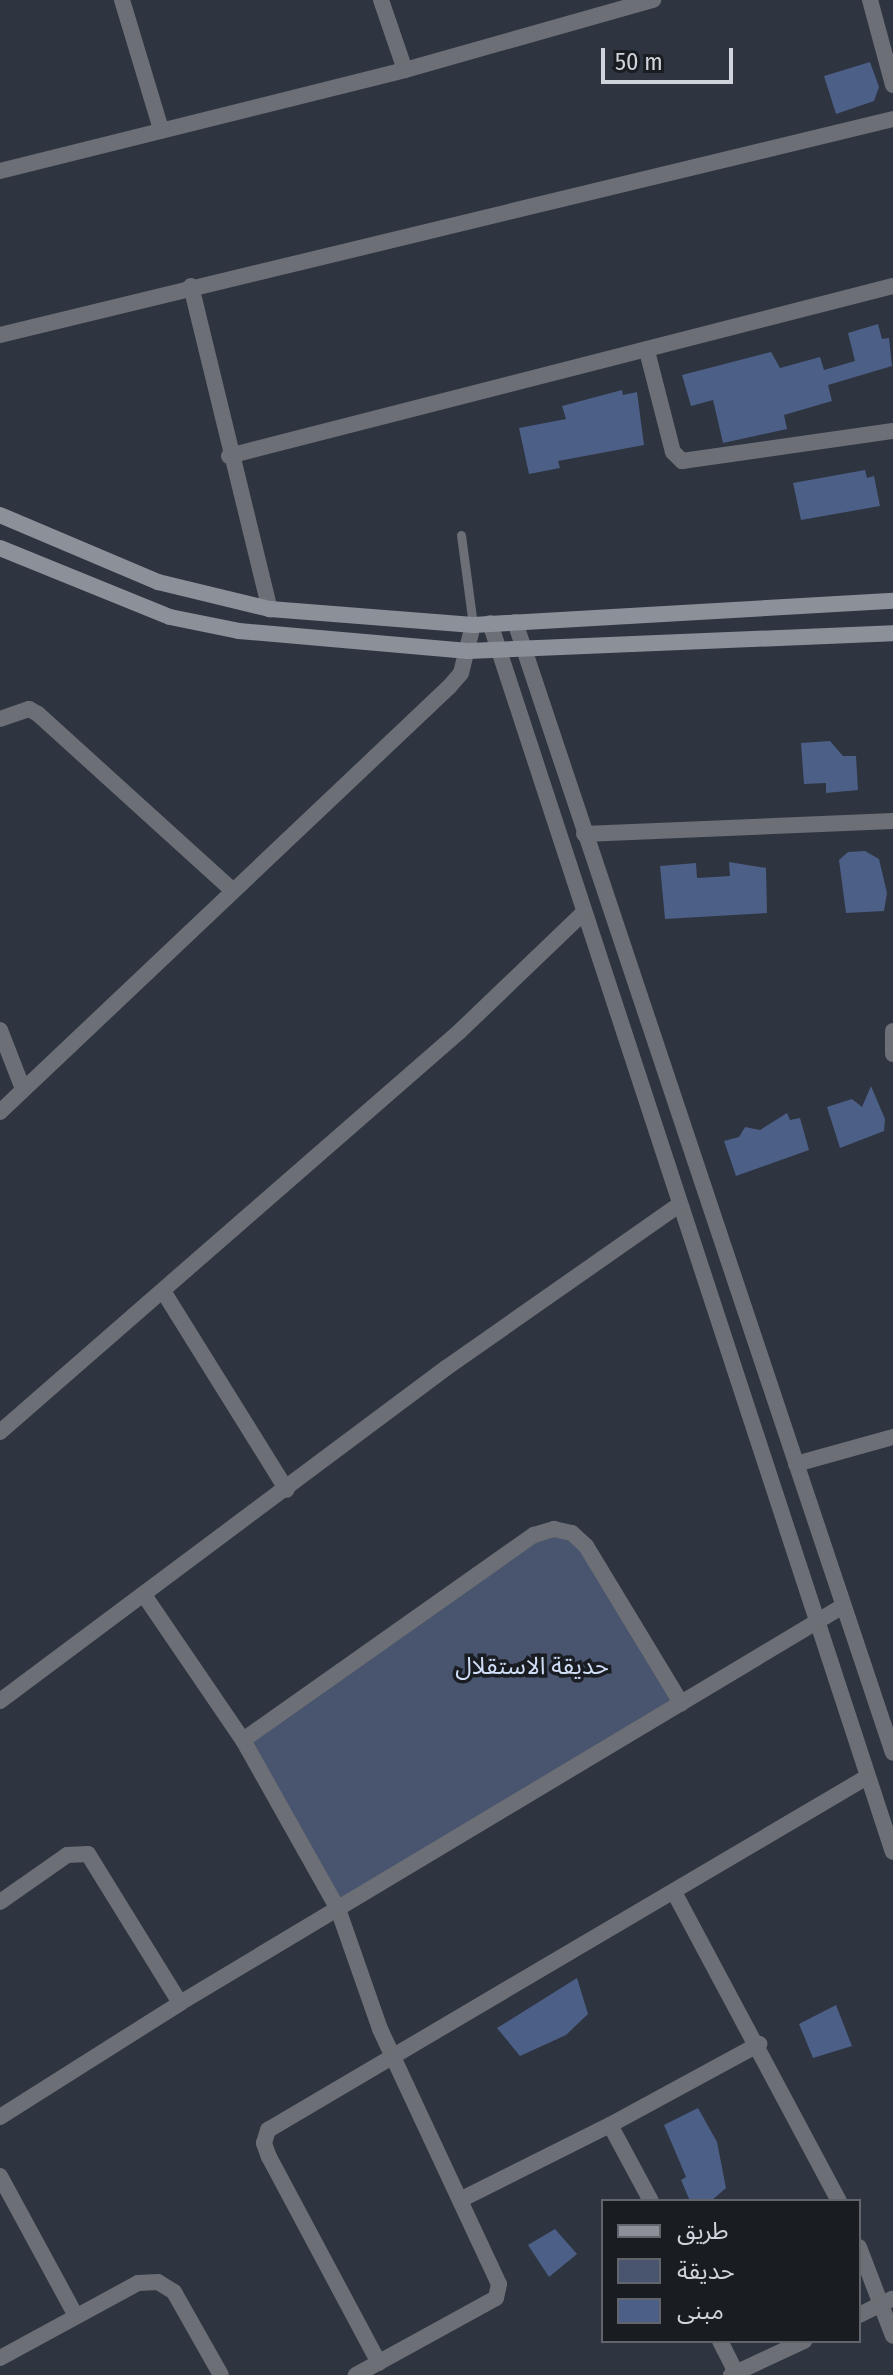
<!DOCTYPE html>
<html>
<head>
<meta charset="utf-8">
<style>
	body { margin:0 }
	#map { position:relative; width:893px; height:2375px; overflow:hidden; background:#2e3440; font-family:"Fira Sans Condensed","Noto Sans Arabic",sans-serif }
	div>[style] { position:absolute }
	.green>* { inset:0; background:#49556e }
	.building>* { inset:0; background:#4c5f86 }
	.service>* { height:9px; margin:-4.5px; padding:0 4.5px; transform-origin:4.5px; border-radius:4.5px; background:#6c6f75 }
	.minor>* { height:16px; margin:-8px; padding:0 8px; transform-origin:8px; border-radius:8px; background:#6c6f75 }
	.secondary>* { height:16px; margin:-8px; padding:0 8px; transform-origin:8px; border-radius:8px; background:#8b9099 }
	span { translate:-50% -50%; white-space:nowrap; text-align:center; line-height:1.15; -webkit-text-stroke:7px #191c21; paint-order:stroke }
	.park-label { font-size:24px; color:#d0ddf7 }
	.legend { position:absolute; left:601px; top:2199px; width:260px; height:144px; box-sizing:border-box; background:#191c21; border:2px solid #62656b; margin:0; padding:10px 14px; list-style:none; font-size:24px; color:#cfd3db }
	.legend li { display:flex; align-items:center; gap:16px; height:40px }
	.legend b { width:40px; border:2px solid #62656b }
	.scale { position:absolute; left:601px; top:48px; width:132px; height:36px; box-sizing:border-box; border:4px solid #cfd3db; border-top:0; padding-left:10px; font-size:24px; line-height:28px; white-space:nowrap; color:#cfd3db; -webkit-text-stroke:6px #191c21; paint-order:stroke }
</style>
</head>
<body>
<div id="map">
	<div class="green">
		<i style="clip-path:polygon(572px 1533px,681px 1703px,344px 1905px,243px 1740px,534px 1535px)"></i>
	</div>
	<div class="building">
		<i style="clip-path:polygon(870px 62px,879px 87px,874px 101px,836px 114px,824px 76px)"></i>
		<i style="clip-path:polygon(878px 324px,882px 339px,889px 338px,892px 366px,828px 385px,832px 401px,784px 415px,787px 429px,723px 443px,713px 400px,691px 406px,682px 375px,771px 352px,780px 368px,820px 357px,824px 370px,855px 361px,848px 333px)"></i>
		<i style="clip-path:polygon(622px 390px,623px 395px,637px 392px,644px 445px,558px 461px,560px 468px,529px 474px,519px 428px,566px 419px,562px 406px)"></i>
		<i style="clip-path:polygon(865px 470px,867px 478px,874px 476px,880px 506px,801px 520px,793px 483px)"></i>
		<i style="clip-path:polygon(830px 741px,843px 756px,856px 756px,858px 790px,826px 793px,826px 783px,804px 784px,801px 743px)"></i>
		<i style="clip-path:polygon(848px 852px,865px 851px,879px 859px,887px 893px,884px 911px,846px 913px,839px 860px)"></i>
		<i style="clip-path:polygon(729px 862px,766px 868px,767px 913px,665px 919px,660px 866px,696px 863px,697px 878px,730px 876px)"></i>
		<i style="clip-path:polygon(871px 1086px,885px 1119px,884px 1131px,840px 1148px,827px 1107px,852px 1099px,862px 1107px)"></i>
		<i style="clip-path:polygon(787px 1113px,790px 1120px,800px 1118px,809px 1150px,736px 1176px,724px 1141px,739px 1137px,745px 1127px,760px 1130px)"></i>
		<i style="clip-path:polygon(577px 1978px,588px 2014px,566px 2035px,520px 2056px,497px 2028px)"></i>
		<i style="clip-path:polygon(836px 2005px,852px 2046px,813px 2058px,799px 2024px)"></i>
		<i style="clip-path:polygon(698px 2108px,717px 2142px,726px 2188px,711px 2201px,690px 2201px,681px 2180px,686px 2177px,664px 2125px)"></i>
		<i style="clip-path:polygon(555px 2229px,577px 2254px,549px 2277px,528px 2245px)"></i>
	</div>
	<div class="service">
		<i style="left:461px;top:535px;width:91px;rotate:82.4deg"></i>
	</div>
	<div class="minor">
		<i style="left:122px;top:0;width:135px;rotate:73.2deg"></i>
		<i style="left:381px;top:0;width:74px;rotate:71.1deg"></i>
		<i style="left:870px;top:0;width:88px;rotate:74.9deg"></i>
		<i style="left:0;top:171px;width:417px;rotate:-14deg"></i>
		<i style="left:405px;top:70px;width:258px;rotate:-15.8deg"></i>
		<i style="left:191px;top:286px;width:333px;rotate:76.3deg"></i>
		<i style="left:0;top:335px;width:919px;rotate:-13.6deg"></i>
		<i style="left:647px;top:351px;width:104px;rotate:75.6deg"></i>
		<i style="left:673px;top:452px;width:13px;rotate:45deg"></i>
		<i style="left:682px;top:461px;width:213px;rotate:-8.1deg"></i>
		<i style="left:229px;top:456px;width:685px;rotate:-14.36deg"></i>
		<i style="left:515px;top:622px;width:1192px;rotate:71.52deg"></i>
		<i style="left:490px;top:623px;width:1293px;rotate:71.85deg"></i>
		<i style="left:0;top:719px;width:31px;rotate:-19deg"></i>
		<i style="left:29px;top:709px;width:10px;rotate:29deg"></i>
		<i style="left:38px;top:714px;width:262px;rotate:42.2deg"></i>
		<i style="left:584px;top:834px;width:309px;rotate:-2.4deg"></i>
		<i style="left:0;top:1030px;width:63px;rotate:68.7deg"></i>
		<i style="left:893px;top:1031px;width:23px;rotate:90deg"></i>
		<i style="left:0;top:1112px;width:618px;rotate:-43.43deg"></i>
		<i style="left:449px;top:687px;width:18px;rotate:-49deg"></i>
		<i style="left:461px;top:673px;width:49px;rotate:-76deg"></i>
		<i style="left:163px;top:1291px;width:234px;rotate:58.1deg"></i>
		<i style="left:0;top:1432px;width:610px;rotate:-41.08deg"></i>
		<i style="left:460px;top:1031px;width:172px;rotate:-43.8deg"></i>
		<i style="left:796px;top:1464px;width:101px;rotate:-15.6deg"></i>
		<i style="left:144px;top:1595px;width:176px;rotate:55.7deg"></i>
		<i style="left:243px;top:1740px;width:194px;rotate:60.7deg"></i>
		<i style="left:338px;top:1909px;width:127px;rotate:70.7deg"></i>
		<i style="left:380px;top:2029px;width:281px;rotate:65deg"></i>
		<i style="left:499px;top:2284px;width:14px;rotate:102deg"></i>
		<i style="left:496px;top:2298px;width:160px;rotate:151.2deg"></i>
		<i style="left:0;top:1701px;width:557px;rotate:-36.75deg"></i>
		<i style="left:446px;top:1368px;width:284px;rotate:-35deg"></i>
		<i style="left:243px;top:1740px;width:356px;rotate:-35.2deg"></i>
		<i style="left:534px;top:1535px;width:21px;rotate:-17deg"></i>
		<i style="left:554px;top:1529px;width:18px;rotate:13deg"></i>
		<i style="left:572px;top:1533px;width:19px;rotate:43deg"></i>
		<i style="left:586px;top:1546px;width:184px;rotate:58.8deg"></i>
		<i style="left:675px;top:1894px;width:348px;rotate:61.9deg"></i>
		<i style="left:0;top:1902px;width:82px;rotate:-35deg"></i>
		<i style="left:67px;top:1855px;width:21px;rotate:-3deg"></i>
		<i style="left:88px;top:1854px;width:175px;rotate:58.3deg"></i>
		<i style="left:0;top:2117px;width:213px;rotate:-32.3deg"></i>
		<i style="left:180px;top:2003px;width:773px;rotate:-30.91deg"></i>
		<i style="left:0;top:2176px;width:159px;rotate:61.5deg"></i>
		<i style="left:462px;top:2199px;width:165px;rotate:-26.6deg"></i>
		<i style="left:651px;top:2201px;width:86px;rotate:-118.3deg"></i>
		<i style="left:610px;top:2125px;width:170px;rotate:-28.5deg"></i>
		<i style="left:859px;top:2247px;width:95px;rotate:69.1deg"></i>
		<i style="left:859px;top:2315px;width:37px;rotate:-26deg"></i>
		<i style="left:720px;top:2341px;width:36px;rotate:63deg"></i>
		<i style="left:0;top:2358px;width:157px;rotate:-28.5deg"></i>
		<i style="left:138px;top:2283px;width:20px;rotate:-3deg"></i>
		<i style="left:158px;top:2282px;width:19px;rotate:32deg"></i>
		<i style="left:174px;top:2292px;width:95px;rotate:60.5deg"></i>
		<i style="left:379px;top:2363px;width:234px;rotate:-118.1deg"></i>
		<i style="left:269px;top:2157px;width:15px;rotate:-110deg"></i>
		<i style="left:264px;top:2143px;width:14px;rotate:-73deg"></i>
		<i style="left:268px;top:2130px;width:695px;rotate:-30.51deg"></i>
		<i style="left:731px;top:2375px;width:81px;rotate:-25deg"></i>
	</div>
	<div class="secondary">
		<i style="left:0;top:515px;width:172px;rotate:23deg"></i>
		<i style="left:158px;top:582px;width:115px;rotate:13.6deg"></i>
		<i style="left:270px;top:609px;width:204px;rotate:4.5deg"></i>
		<i style="left:473px;top:625px;width:421px;rotate:-3.3deg"></i>
		<i style="left:0;top:548px;width:183px;rotate:22.1deg"></i>
		<i style="left:170px;top:617px;width:70px;rotate:11.5deg"></i>
		<i style="left:239px;top:631px;width:230px;rotate:5deg"></i>
		<i style="left:468px;top:651px;width:425px;rotate:-2.4deg"></i>
	</div>
	<div class="park-label">
		<span style="left:532px;top:1667px">حديقة الاستقلال</span>
	</div>
	<ul class="legend">
	<li><b style="height:10px;background:#8b9099"></b>طريق</li>
	<li><b style="height:22px;background:#49556e"></b>حديقة</li>
	<li><b style="height:22px;background:#4c5f86"></b>مبنى</li>
	</ul>
	<div class="scale">50 m</div>
</div>
</body>
</html>
